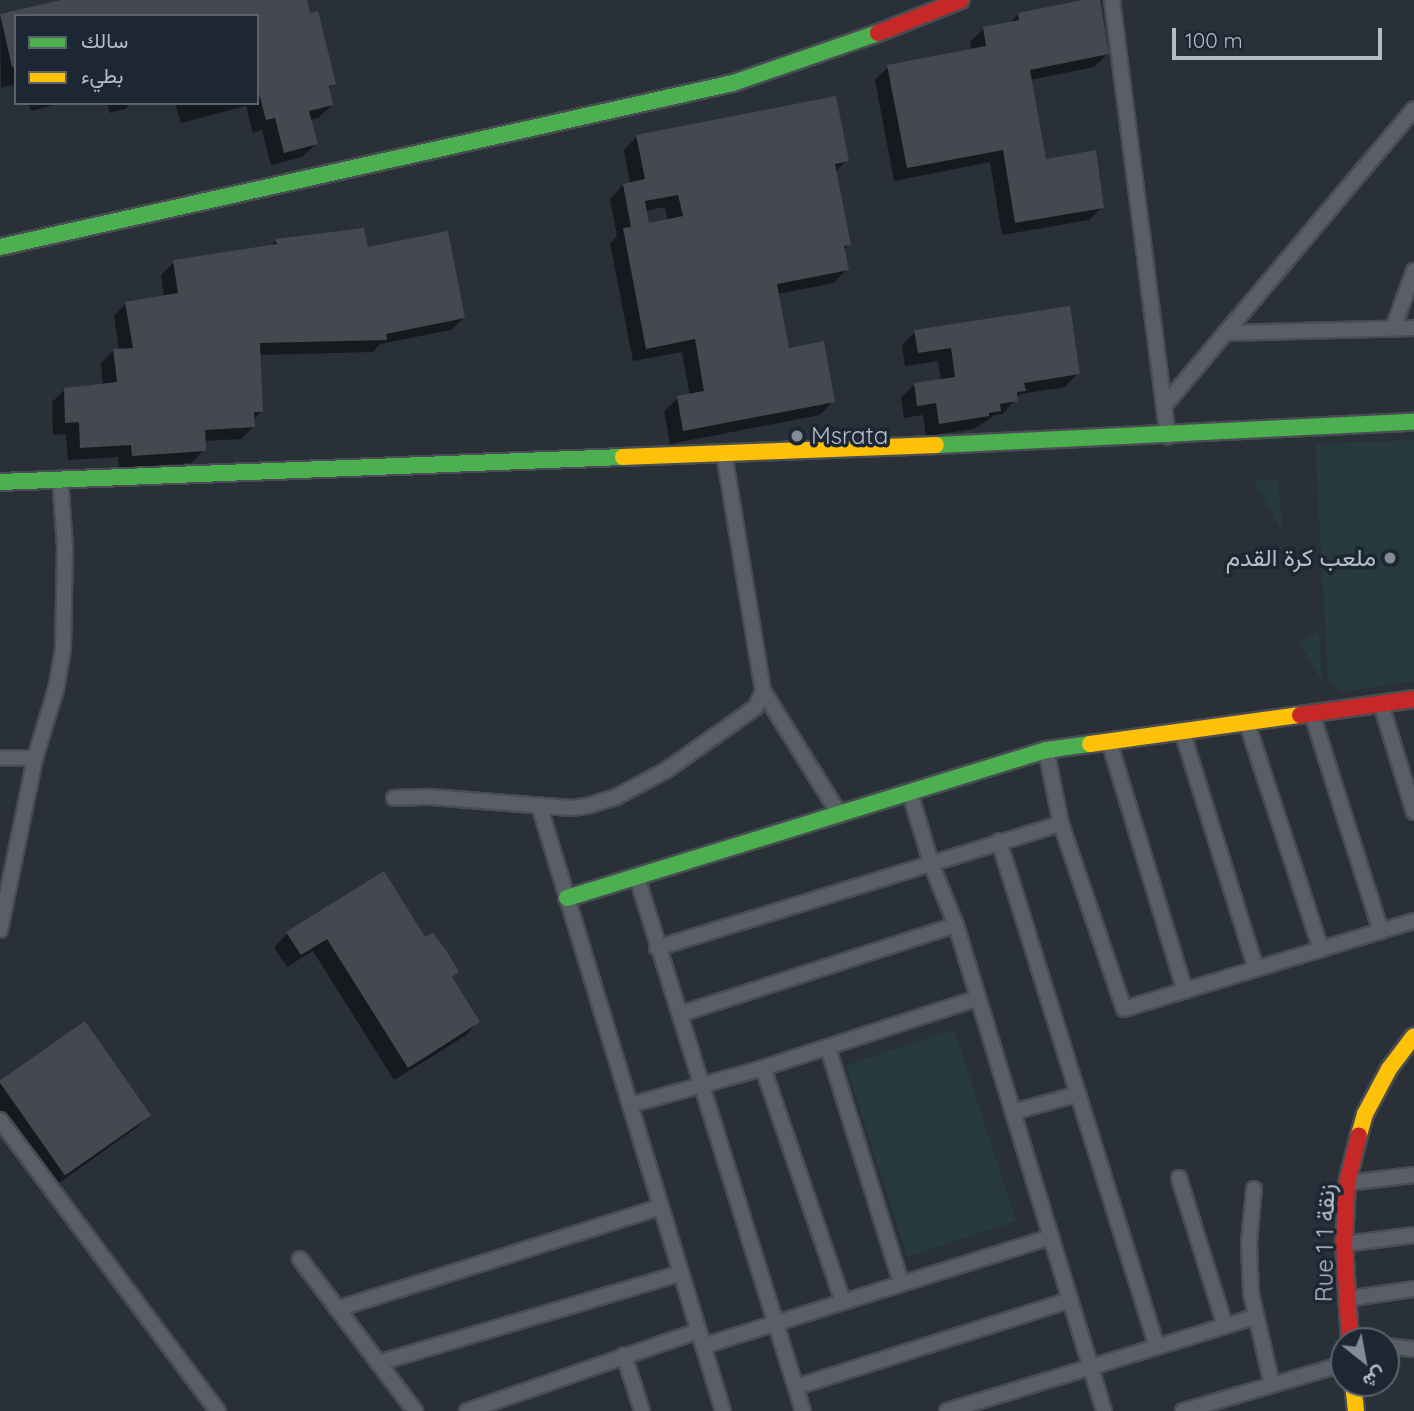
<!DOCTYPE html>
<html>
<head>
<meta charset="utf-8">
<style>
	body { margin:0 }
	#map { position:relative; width:1414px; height:1411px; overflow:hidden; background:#2a3038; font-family:Quicksand,Vazirmatn,sans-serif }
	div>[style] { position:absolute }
	.green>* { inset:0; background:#273a3e; transform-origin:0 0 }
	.shadow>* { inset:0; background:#0007 }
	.building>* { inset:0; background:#444950; transform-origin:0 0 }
	.roads { filter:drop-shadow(2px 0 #484c53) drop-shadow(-2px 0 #484c53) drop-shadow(0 2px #484c53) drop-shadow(0 -2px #484c53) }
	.street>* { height:14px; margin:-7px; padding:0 7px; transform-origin:7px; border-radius:7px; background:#5a5e66 }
	.fast>* { height:16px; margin:-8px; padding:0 8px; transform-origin:8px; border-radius:8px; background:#4caf50 }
	.slow>* { height:16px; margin:-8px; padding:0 8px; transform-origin:8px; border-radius:8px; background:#ffc107 }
	.jam>* { height:16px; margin:-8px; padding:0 8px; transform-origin:8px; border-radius:8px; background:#c62828 }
	.dots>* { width:19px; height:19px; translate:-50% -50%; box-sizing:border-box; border:4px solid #1d2633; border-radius:50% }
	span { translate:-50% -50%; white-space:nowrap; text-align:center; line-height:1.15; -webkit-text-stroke:7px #1d2633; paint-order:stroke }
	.poi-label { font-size:24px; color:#b4bcc9 }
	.left { translate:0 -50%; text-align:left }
	.right { translate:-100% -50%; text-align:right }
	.street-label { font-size:24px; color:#b4bcc9 }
	.legend { position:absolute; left:14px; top:14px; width:245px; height:91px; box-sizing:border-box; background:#1d2633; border:2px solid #59626f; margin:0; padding:9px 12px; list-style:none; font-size:21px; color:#b4bcc9 }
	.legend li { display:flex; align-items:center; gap:14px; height:35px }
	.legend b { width:35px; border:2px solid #59626f }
	.north { position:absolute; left:1330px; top:1327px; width:70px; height:70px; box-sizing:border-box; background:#1d2633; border:2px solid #59626f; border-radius:50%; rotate:149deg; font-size:19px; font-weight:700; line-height:28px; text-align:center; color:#b4bcc9 }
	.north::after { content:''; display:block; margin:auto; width:24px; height:32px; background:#848b96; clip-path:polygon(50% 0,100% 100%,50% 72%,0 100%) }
	.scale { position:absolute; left:1172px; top:28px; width:210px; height:32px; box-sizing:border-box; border:4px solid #b4bcc9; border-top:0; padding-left:9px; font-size:21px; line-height:24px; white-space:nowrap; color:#b4bcc9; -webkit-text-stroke:5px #1d2633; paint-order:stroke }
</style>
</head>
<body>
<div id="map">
	<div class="green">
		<i style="clip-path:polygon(1414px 440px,1414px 681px,1341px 692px,1328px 680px,1315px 444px)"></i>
		<i style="clip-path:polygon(1253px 480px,1278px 481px,1283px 533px)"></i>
		<i style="clip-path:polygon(1319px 632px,1322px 682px,1299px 642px)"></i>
		<i style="left:954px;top:1030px;width:201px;height:114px;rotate:72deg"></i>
	</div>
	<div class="shadow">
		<i style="clip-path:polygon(69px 0,305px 0,334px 83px,328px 90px,332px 105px,318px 118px,310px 120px,316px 144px,302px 157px,271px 165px,262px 130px,253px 133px,246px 106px,181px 123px,175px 103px,257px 103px,257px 16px,16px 16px,16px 84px,1px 88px,0 15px)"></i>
		<i style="clip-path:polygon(1088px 0,1098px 0,1107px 54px,1094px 67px,1030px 80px,1045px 161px,1102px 207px,1089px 220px,1002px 235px,990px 162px,894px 181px,875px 80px,888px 67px,972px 51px,970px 42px,983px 29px,1009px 24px,1018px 14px)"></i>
		<i style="clip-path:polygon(28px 103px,62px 103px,31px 111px)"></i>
		<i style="clip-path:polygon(107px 103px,131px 103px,125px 109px,110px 113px)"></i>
		<i style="clip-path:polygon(evenodd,637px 136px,847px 160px,835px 172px,849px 244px,843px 250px,847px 269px,834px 283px,777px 294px,788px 350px,833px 401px,820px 415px,670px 444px,664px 411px,678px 398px,690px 396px,682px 352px,633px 361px,610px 243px,617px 236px,610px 199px,623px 185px,630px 184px,624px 150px,637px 136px,665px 207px,668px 221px,648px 225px,645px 211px,665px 207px)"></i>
		<i style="clip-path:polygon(276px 241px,366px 249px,464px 318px,451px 330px,380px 344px,373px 352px,258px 355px,262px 411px,253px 420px,254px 426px,241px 439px,204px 441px,204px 450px,191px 463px,119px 468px,118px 457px,68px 460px,66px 434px,53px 435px,52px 402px,65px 389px,103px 385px,101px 363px,114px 350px,119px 350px,114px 316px,126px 303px,164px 297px,161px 275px,174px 262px,270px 247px)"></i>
		<i style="clip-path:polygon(915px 332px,1078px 373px,1065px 387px,1020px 394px,1003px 414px,995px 415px,974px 429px,926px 436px,923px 415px,904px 418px,901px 398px,914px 385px,941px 381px,938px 361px,905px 366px,902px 345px)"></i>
		<i style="clip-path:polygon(288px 933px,425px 940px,478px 1022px,465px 1036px,394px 1080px,313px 951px,287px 967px,274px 947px)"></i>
		<i style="clip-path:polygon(85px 1024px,149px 1115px,136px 1128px,52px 1188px,0 1113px,0 1084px)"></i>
	</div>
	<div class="building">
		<i style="clip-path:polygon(61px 0,307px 0,310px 13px,318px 11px,336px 84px,329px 86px,333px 105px,309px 111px,318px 144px,284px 153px,275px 118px,266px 120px,257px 86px,257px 16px,16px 16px,16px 67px,12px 67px,0 14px)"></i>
		<i style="clip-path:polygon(1083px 0,1100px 0,1109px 54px,1030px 70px,1046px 159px,1096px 150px,1104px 208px,1015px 223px,1003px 150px,907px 168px,887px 65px,986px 46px,983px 27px,1019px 20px,1018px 13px)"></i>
		<i style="clip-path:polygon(evenodd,836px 96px,849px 161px,835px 164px,851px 245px,844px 246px,849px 270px,777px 284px,789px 348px,824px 341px,835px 402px,683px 431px,677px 396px,704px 391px,695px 339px,646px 349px,623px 228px,631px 227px,623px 184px,645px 179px,636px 135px,836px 96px,678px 195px,683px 216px,649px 223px,645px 201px,678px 195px)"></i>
		<i style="clip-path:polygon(364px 228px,368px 247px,448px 231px,465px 318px,386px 334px,387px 340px,260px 343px,263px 412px,254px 412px,255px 427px,205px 430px,206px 451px,132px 456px,131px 445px,80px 448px,79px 422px,65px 423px,64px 388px,117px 382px,113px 349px,133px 348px,125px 302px,178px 293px,173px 260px,277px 244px,275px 239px)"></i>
		<i style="clip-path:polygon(1070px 306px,1080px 374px,1024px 383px,1026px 391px,1017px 392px,1018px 401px,1000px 404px,1001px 411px,989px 413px,989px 416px,939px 424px,936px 403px,917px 406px,914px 383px,955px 377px,951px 348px,918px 353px,914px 330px)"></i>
		<i style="clip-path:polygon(384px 871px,425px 937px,433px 933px,446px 950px,459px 972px,452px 977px,480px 1022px,408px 1068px,327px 939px,301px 955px,286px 932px)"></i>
		<i style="left:85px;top:1021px;width:115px;height:105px;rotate:55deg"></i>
	</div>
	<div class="roads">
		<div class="street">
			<i style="left:1112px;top:0;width:440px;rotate:82.7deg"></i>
			<i style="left:1393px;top:329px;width:62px;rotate:-70.1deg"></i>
			<i style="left:1225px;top:333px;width:189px;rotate:-1.5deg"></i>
			<i style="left:1164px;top:406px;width:388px;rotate:-49.9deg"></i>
			<i style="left:763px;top:691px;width:146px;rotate:58.2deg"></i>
			<i style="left:1381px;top:704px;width:113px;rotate:73deg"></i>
			<i style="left:1312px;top:714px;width:228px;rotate:72.4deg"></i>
			<i style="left:1247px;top:723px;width:238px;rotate:71.9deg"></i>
			<i style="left:1182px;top:731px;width:249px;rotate:72.7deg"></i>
			<i style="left:1109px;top:741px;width:261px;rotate:73.1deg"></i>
			<i style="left:1046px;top:750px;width:76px;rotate:78.5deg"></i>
			<i style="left:1061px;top:824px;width:195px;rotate:71.2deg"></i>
			<i style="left:1124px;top:1009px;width:303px;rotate:-16.9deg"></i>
			<i style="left:0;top:758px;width:35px"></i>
			<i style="left:910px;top:793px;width:76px;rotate:73.2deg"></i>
			<i style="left:932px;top:866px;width:64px;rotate:67.9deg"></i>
			<i style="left:956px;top:925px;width:508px;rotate:73.06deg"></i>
			<i style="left:394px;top:798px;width:37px;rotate:-2deg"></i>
			<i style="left:431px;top:797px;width:140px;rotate:4.5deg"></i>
			<i style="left:571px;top:808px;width:16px;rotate:-7deg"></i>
			<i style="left:587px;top:806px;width:30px;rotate:-17deg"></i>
			<i style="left:616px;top:797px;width:55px;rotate:-28deg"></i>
			<i style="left:665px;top:771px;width:111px;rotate:-35.1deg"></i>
			<i style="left:756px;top:707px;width:17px;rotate:-66deg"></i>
			<i style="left:763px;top:691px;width:241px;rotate:-99.3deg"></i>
			<i style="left:539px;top:805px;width:633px;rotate:73.11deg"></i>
			<i style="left:999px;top:841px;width:530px;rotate:72.66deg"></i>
			<i style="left:637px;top:877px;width:559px;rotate:72.73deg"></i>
			<i style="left:0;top:930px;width:176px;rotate:-78.5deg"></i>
			<i style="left:35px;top:758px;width:72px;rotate:-73.1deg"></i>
			<i style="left:56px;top:689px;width:41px;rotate:-80.1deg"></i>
			<i style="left:63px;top:649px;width:102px;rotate:-88.9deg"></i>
			<i style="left:65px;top:547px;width:69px;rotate:-94.1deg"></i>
			<i style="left:657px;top:948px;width:423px;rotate:-17.1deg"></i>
			<i style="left:680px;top:1014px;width:290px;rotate:-17.9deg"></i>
			<i style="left:828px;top:1048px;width:246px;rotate:72.7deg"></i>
			<i style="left:763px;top:1068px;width:247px;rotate:71.1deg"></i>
			<i style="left:630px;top:1105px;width:138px;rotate:-15.5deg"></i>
			<i style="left:763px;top:1068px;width:226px;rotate:-18deg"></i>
			<i style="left:1013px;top:1112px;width:68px;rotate:-15.3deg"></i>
			<i style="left:0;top:1120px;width:364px;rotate:53.2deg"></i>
			<i style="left:1179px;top:1178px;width:155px;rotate:72.7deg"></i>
			<i style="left:1347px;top:1183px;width:67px;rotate:-6.8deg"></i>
			<i style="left:1254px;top:1189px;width:54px;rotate:95.3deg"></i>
			<i style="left:1249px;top:1243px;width:50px;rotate:87.7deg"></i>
			<i style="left:1251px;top:1293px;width:94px;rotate:77.1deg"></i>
			<i style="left:1344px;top:1244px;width:71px;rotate:-7.3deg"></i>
			<i style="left:300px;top:1259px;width:191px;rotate:52.9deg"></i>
			<i style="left:1346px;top:1299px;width:69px;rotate:-8.4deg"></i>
			<i style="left:337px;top:1309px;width:340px;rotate:-17.5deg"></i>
			<i style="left:703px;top:1346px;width:365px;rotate:-17.4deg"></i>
			<i style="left:1386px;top:1346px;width:28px;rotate:6deg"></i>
			<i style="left:624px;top:1355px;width:59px;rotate:72.2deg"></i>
			<i style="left:378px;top:1363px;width:316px;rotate:-16.5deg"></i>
			<i style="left:796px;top:1387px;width:287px;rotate:-17.6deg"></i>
			<i style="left:467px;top:1411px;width:244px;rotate:-19.1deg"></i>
			<i style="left:947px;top:1411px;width:322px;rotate:-17deg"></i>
			<i style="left:1183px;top:1411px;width:168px;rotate:-16.3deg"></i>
		</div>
		<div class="fast">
			<i style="left:0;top:247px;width:751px;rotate:-12.61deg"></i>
			<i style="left:733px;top:83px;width:153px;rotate:-19deg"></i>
			<i style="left:936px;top:445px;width:479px;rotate:-2.8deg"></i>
			<i style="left:0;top:482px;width:624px;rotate:-2.3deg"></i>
			<i style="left:567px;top:898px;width:501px;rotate:-17.17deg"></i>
			<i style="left:1046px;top:750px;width:44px;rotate:-7.8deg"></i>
		</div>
		<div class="slow">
			<i style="left:623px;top:457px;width:313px;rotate:-2.2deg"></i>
			<i style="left:1090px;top:744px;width:212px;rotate:-7.9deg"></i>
			<i style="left:1359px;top:1135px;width:22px;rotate:-74deg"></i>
			<i style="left:1365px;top:1114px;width:51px;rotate:-61.9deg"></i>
			<i style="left:1389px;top:1069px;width:41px;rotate:-52.9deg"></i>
			<i style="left:1353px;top:1383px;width:28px;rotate:84deg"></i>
		</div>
		<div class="jam">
			<i style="left:878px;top:33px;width:89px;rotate:-21.7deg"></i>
			<i style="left:1300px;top:715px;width:115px;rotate:-8deg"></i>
			<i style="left:1350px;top:1341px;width:97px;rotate:-93.5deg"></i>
			<i style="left:1344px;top:1244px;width:61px;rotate:-87.2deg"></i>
			<i style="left:1347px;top:1183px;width:49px;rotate:-76deg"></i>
		</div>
	</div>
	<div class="dots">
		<i style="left:797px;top:436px;background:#848b96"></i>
		<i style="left:1390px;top:558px;background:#848b96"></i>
	</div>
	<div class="poi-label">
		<span class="left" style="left:811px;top:436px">Msrata</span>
		<span class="right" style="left:1376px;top:558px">ملعب كرة القدم</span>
	</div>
	<div class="street-label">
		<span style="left:1325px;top:1243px;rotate:-89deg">Rue 1 زنقة 1</span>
	</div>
	<ul class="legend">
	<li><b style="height:9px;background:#4caf50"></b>سالك</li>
	<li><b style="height:9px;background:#ffc107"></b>بطيء</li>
	</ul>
	<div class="north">ش</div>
	<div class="scale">100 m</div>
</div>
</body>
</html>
